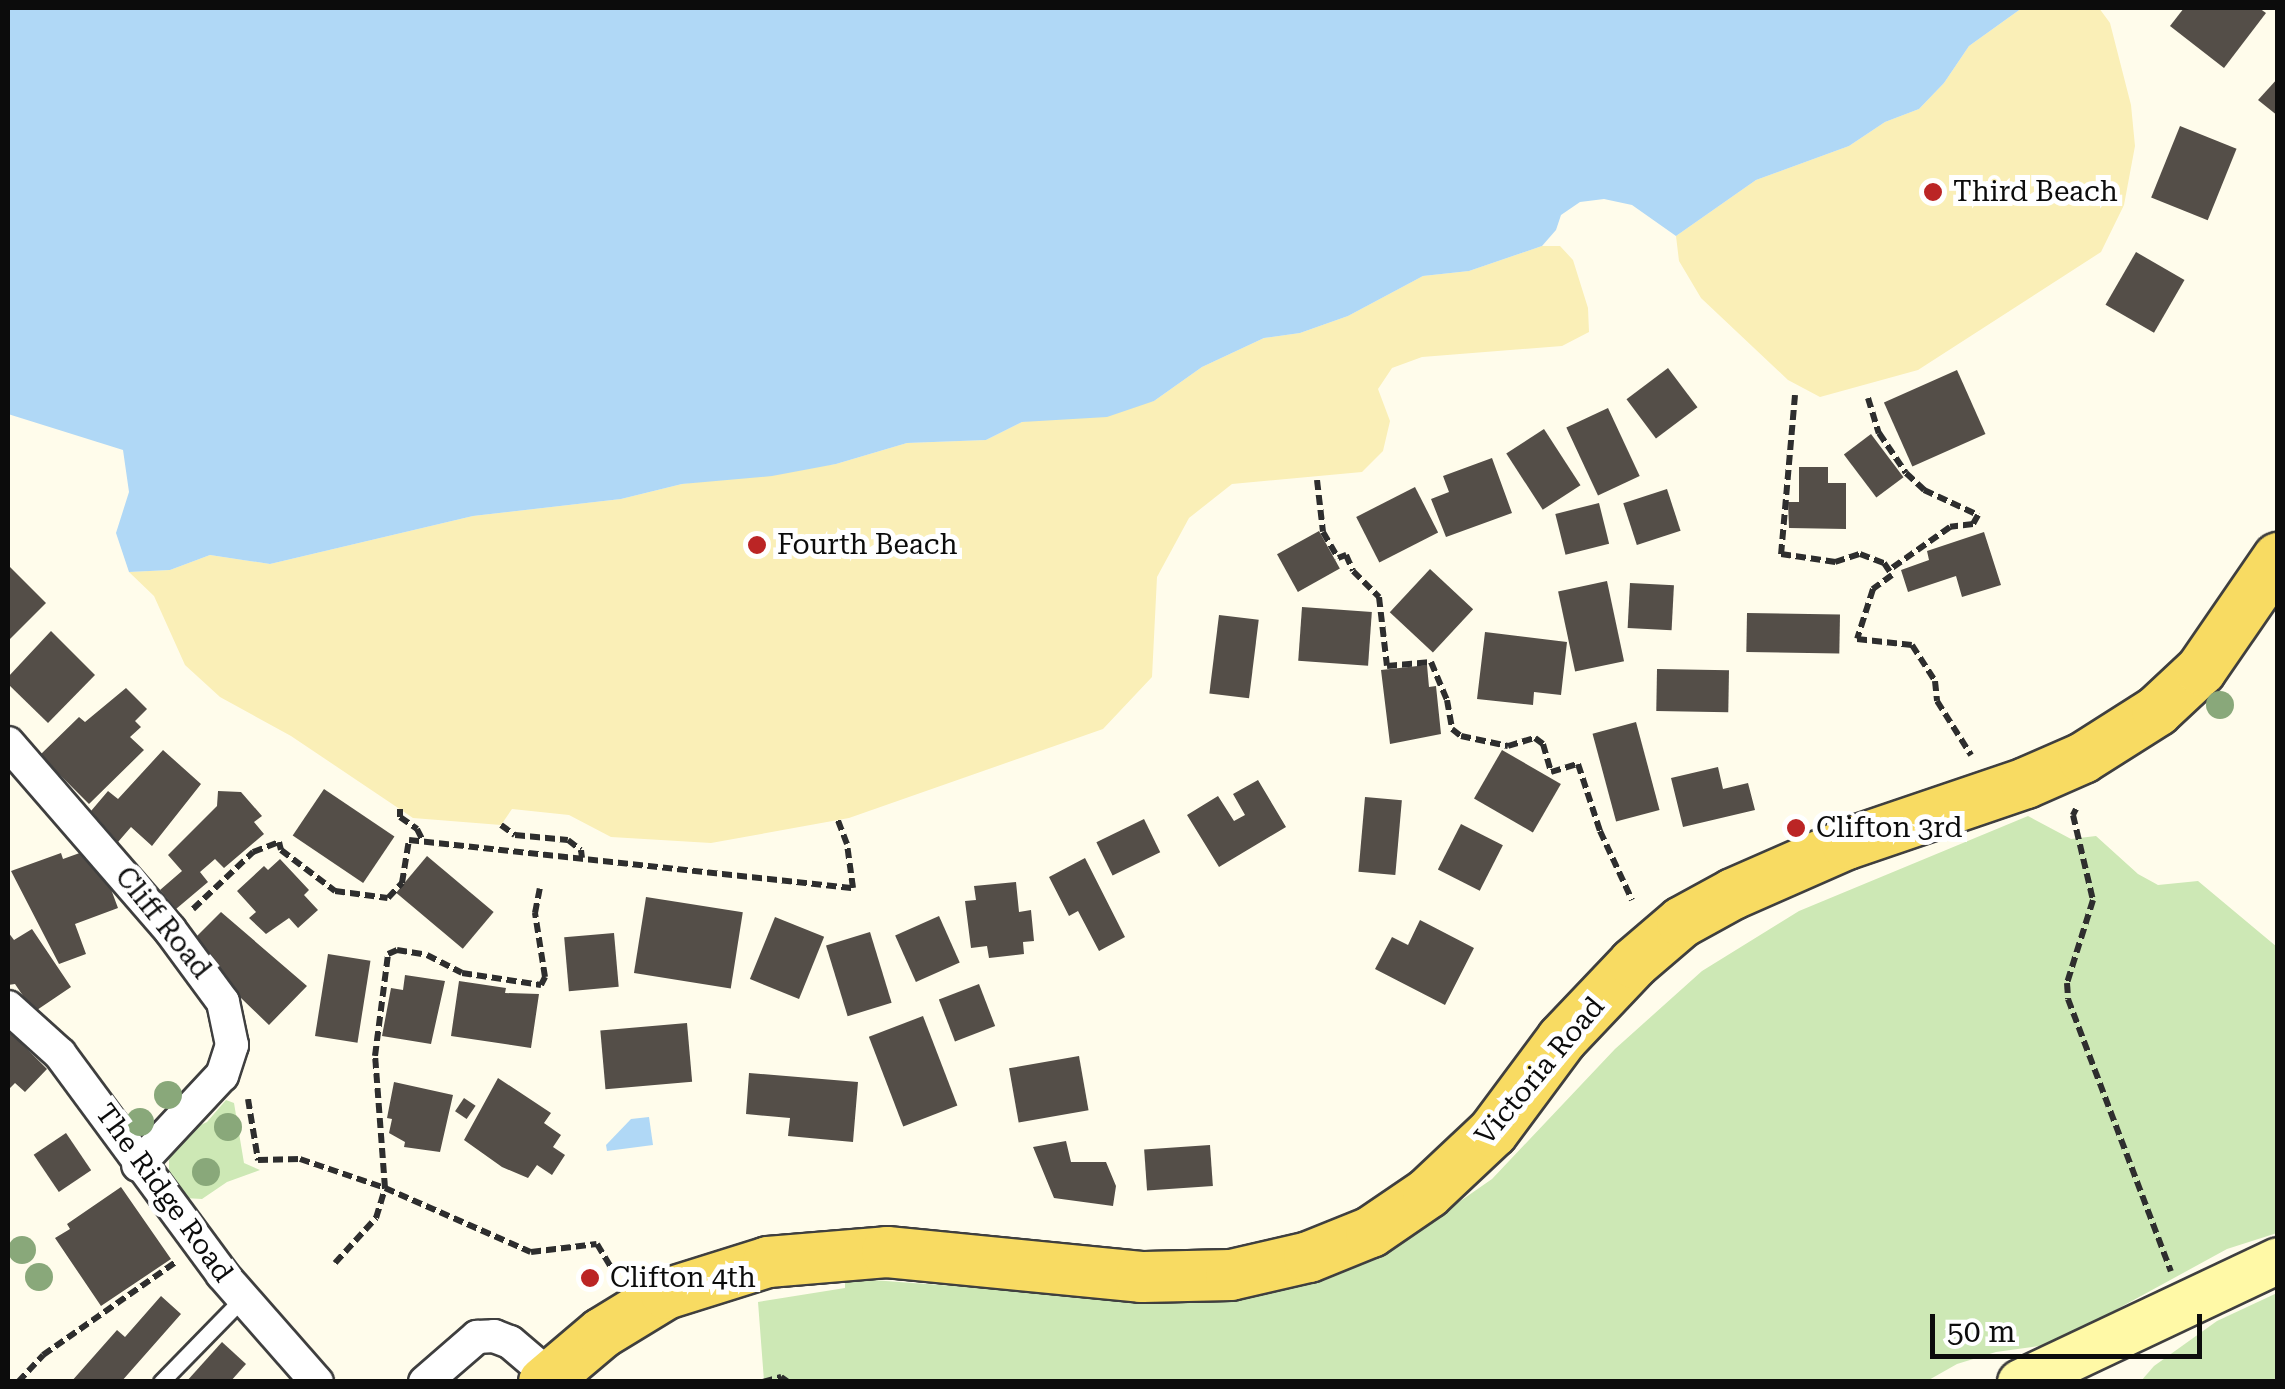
<!DOCTYPE html>
<html>
<head>
<meta charset="utf-8">
<style>
	body { margin:0 }
	#map { position:relative; width:2285px; height:1389px; overflow:hidden; background:#fffceb; font-family:"Roboto Serif",serif }
	div>[style] { position:absolute }
	.green>* { inset:0; background:#cde8b5 }
	.sand>* { inset:0; background:#faefb7 }
	.water>* { inset:0; background:#b0d8f6 }
	.building>* { inset:0; background:#544e48; transform-origin:0 0 }
	.path>* { height:6px; margin-top:-3px; transform-origin:0; background:repeating-linear-gradient(90deg,#2e2e2e 0 10px,transparent 0 15px) }
	.roads { filter:drop-shadow(2px 0 #3f3f3f) drop-shadow(-2px 0 #3f3f3f) drop-shadow(0 2px #3f3f3f) drop-shadow(0 -2px #3f3f3f) }
	.lane>* { height:15px; margin:-7.5px; padding:0 7.5px; transform-origin:7.5px; border-radius:7.5px; background:#fff }
	.street>* { height:32px; margin:-16px; padding:0 16px; transform-origin:16px; border-radius:16px; background:#fff }
	.secondary>* { height:45px; margin:-22.5px; padding:0 22.5px; transform-origin:22.5px; border-radius:22.5px; background:#fff9a6 }
	.primary>* { height:50px; margin:-25px; padding:0 25px; transform-origin:25px; border-radius:25px; background:#f8db62 }
	.trees>* { width:28px; height:28px; margin:-14px; border-radius:50%; background:#89a87a }
	.dots>* { width:28px; height:28px; translate:-50% -50%; box-sizing:border-box; border:5px solid #fff; border-radius:50% }
	span { translate:-50% -50%; white-space:nowrap; text-align:center; line-height:1.15; -webkit-text-stroke:10px #fff; paint-order:stroke }
	.poi-label { font-size:28px; color:#0c0c0c }
	.left { translate:0 -50%; text-align:left }
	.street-label { font-size:28px; color:#0c0c0c }
	.frame { position:absolute; inset:0; border:10px solid #0c0c0c; pointer-events:none }
	.scale { position:absolute; left:1930px; top:1314px; width:272px; height:45px; box-sizing:border-box; border:5px solid #0c0c0c; border-top:0; padding-left:12px; font-size:30px; line-height:35px; white-space:nowrap; color:#0c0c0c; -webkit-text-stroke:8px #fff; paint-order:stroke }
</style>
</head>
<body>
<div id="map">
	<div class="green">
		<i style="clip-path:polygon(2028px 816px,2071px 839px,2096px 836px,2138px 874px,2158px 885px,2198px 881px,2277px 947px,2277px 1233px,2227px 1249px,2077px 1331px,2046px 1345px,1996px 1352px,1957px 1364px,1927px 1381px,764px 1381px,758px 1302px,845px 1288px,845px 1278px,1168px 1302px,1308px 1284px,1410px 1236px,1492px 1179px,1615px 1049px,1702px 971px,1799px 911px)"></i>
		<i style="clip-path:polygon(226px 1100px,234px 1103px,244px 1163px,260px 1170px,227px 1182px,202px 1199px,185px 1198px,169px 1176px,169px 1154px,184px 1133px,207px 1122px)"></i>
		<i style="clip-path:polygon(2277px 1293px,2277px 1381px,2141px 1381px,2154px 1366px,2217px 1321px)"></i>
	</div>
	<div class="sand">
		<i style="clip-path:polygon(2022px 8px,2099px 8px,2110px 23px,2131px 105px,2135px 146px,2124px 205px,2101px 252px,1918px 370px,1820px 397px,1788px 380px,1701px 298px,1679px 261px,1676px 236px,1756px 180px,1849px 146px,1885px 122px,1919px 109px,1944px 83px,1969px 46px)"></i>
		<i style="clip-path:polygon(1542px 246px,1560px 246px,1573px 260px,1588px 308px,1589px 332px,1562px 346px,1422px 357px,1392px 368px,1378px 389px,1390px 421px,1383px 451px,1362px 472px,1232px 484px,1189px 518px,1157px 577px,1152px 677px,1103px 729px,849px 818px,711px 843px,611px 837px,569px 815px,512px 809px,501px 825px,413px 818px,291px 736px,220px 697px,185px 665px,154px 596px,129px 572px,170px 570px,210px 555px,270px 564px,473px 516px,621px 499px,682px 484px,836px 464px,907px 443px,986px 440px,1022px 422px,1154px 401px,1202px 367px,1264px 338px,1300px 333px,1348px 316px,1423px 276px,1469px 271px)"></i>
	</div>
	<div class="water">
		<i style="clip-path:polygon(8px 8px,2022px 8px,1969px 46px,1944px 83px,1919px 109px,1885px 122px,1849px 146px,1756px 180px,1676px 236px,1632px 205px,1604px 199px,1580px 202px,1561px 215px,1556px 230px,1542px 246px,1469px 271px,1423px 276px,1348px 316px,1300px 333px,1264px 338px,1202px 367px,1154px 401px,1107px 417px,1022px 422px,986px 440px,907px 443px,836px 464px,772px 476px,682px 484px,621px 499px,473px 516px,270px 564px,210px 555px,170px 570px,129px 572px,116px 533px,129px 492px,123px 450px,8px 414px)"></i>
		<i style="clip-path:polygon(649px 1117px,653px 1145px,607px 1151px,606px 1145px,631px 1119px)"></i>
	</div>
	<div class="building">
		<i style="clip-path:polygon(2184px 8px,2259px 8px,2266px 13px,2224px 68px,2170px 26px)"></i>
		<i style="clip-path:polygon(2278px 78px,2278px 116px,2258px 100px)"></i>
		<i style="left:2180px;top:126px;width:61px;height:77px;rotate:22deg"></i>
		<i style="left:2136px;top:252px;width:56px;height:61px;rotate:30deg"></i>
		<i style="left:1668px;top:368px;width:49px;height:52px;rotate:53deg"></i>
		<i style="left:1957px;top:370px;width:70px;height:80px;rotate:66deg"></i>
		<i style="left:1608px;top:408px;width:75px;height:46px;rotate:65deg"></i>
		<i style="left:1544px;top:429px;width:67px;height:45px;rotate:57deg"></i>
		<i style="left:1871px;top:434px;width:54px;height:34px;rotate:53deg"></i>
		<i style="clip-path:polygon(1492px 458px,1512px 513px,1446px 537px,1431px 499px,1449px 492px,1443px 476px)"></i>
		<i style="clip-path:polygon(1799px 467px,1828px 467px,1828px 483px,1846px 483px,1846px 529px,1789px 528px,1788px 502px,1799px 502px)"></i>
		<i style="left:1415px;top:487px;width:51px;height:66px;rotate:63deg"></i>
		<i style="left:1667px;top:489px;width:44px;height:46px;rotate:72deg"></i>
		<i style="left:1599px;top:503px;width:42px;height:45px;rotate:76deg"></i>
		<i style="left:1319px;top:531px;width:43px;height:48px;rotate:61deg"></i>
		<i style="clip-path:polygon(1984px 532px,2001px 585px,1962px 597px,1956px 576px,1908px 592px,1901px 570px,1929px 560px,1927px 551px)"></i>
		<i style="clip-path:polygon(8px 565px,46px 603px,8px 641px)"></i>
		<i style="left:1430px;top:569px;width:59px;height:59px;rotate:43deg"></i>
		<i style="left:1607px;top:581px;width:82px;height:50px;rotate:78deg"></i>
		<i style="left:1630px;top:583px;width:44px;height:45px;rotate:3deg"></i>
		<i style="left:1302px;top:607px;width:70px;height:54px;rotate:4deg"></i>
		<i style="left:1747px;top:613px;width:93px;height:39px;rotate:1deg"></i>
		<i style="left:1219px;top:615px;width:40px;height:79px;rotate:7deg"></i>
		<i style="clip-path:polygon(51px 631px,95px 675px,48px 723px,8px 684px,8px 677px)"></i>
		<i style="clip-path:polygon(1485px 632px,1567px 642px,1561px 695px,1534px 692px,1533px 705px,1477px 699px)"></i>
		<i style="clip-path:polygon(1427px 665px,1429px 687px,1436px 686px,1441px 734px,1390px 744px,1381px 670px)"></i>
		<i style="left:1657px;top:669px;width:72px;height:42px;rotate:1deg"></i>
		<i style="clip-path:polygon(126px 688px,147px 709px,135px 721px,141px 727px,130px 737px,144px 750px,89px 804px,40px 755px,79px 717px,85px 722px)"></i>
		<i style="left:1636px;top:722px;width:91px;height:45px;rotate:75deg"></i>
		<i style="clip-path:polygon(163px 750px,201px 784px,152px 846px,131px 827px,118px 842px,91px 811px,108px 791px,118px 799px)"></i>
		<i style="left:1502px;top:750px;width:68px;height:56px;rotate:30deg"></i>
		<i style="clip-path:polygon(1718px 767px,1723px 789px,1748px 783px,1755px 810px,1683px 827px,1671px 778px)"></i>
		<i style="clip-path:polygon(1258px 780px,1286px 827px,1219px 867px,1187px 815px,1218px 796px,1234px 821px,1245px 815px,1233px 794px)"></i>
		<i style="left:324px;top:789px;width:85px;height:56px;rotate:34deg"></i>
		<i style="clip-path:polygon(218px 791px,241px 792px,262px 816px,254px 822px,264px 834px,224px 868px,215px 859px,200px 872px,208px 882px,176px 909px,160px 890px,182px 871px,168px 855px,217px 806px)"></i>
		<i style="left:1365px;top:797px;width:37px;height:75px;rotate:5deg"></i>
		<i style="left:1144px;top:819px;width:37px;height:53px;rotate:64deg"></i>
		<i style="left:1461px;top:824px;width:47px;height:51px;rotate:27deg"></i>
		<i style="clip-path:polygon(88px 850px,102px 865px,118px 908px,75px 924px,86px 954px,59px 964px,11px 871px,61px 853px,63px 859px)"></i>
		<i style="left:427px;top:856px;width:87px;height:48px;rotate:40deg"></i>
		<i style="clip-path:polygon(1085px 858px,1125px 937px,1099px 951px,1078px 911px,1069px 916px,1049px 877px)"></i>
		<i style="clip-path:polygon(280px 859px,309px 890px,304px 895px,318px 910px,298px 928px,289px 918px,266px 934px,249px 918px,256px 912px,237px 891px,264px 866px,268px 870px)"></i>
		<i style="clip-path:polygon(1016px 882px,1019px 912px,1031px 910px,1034px 941px,1023px 942px,1024px 954px,989px 958px,987px 946px,971px 948px,965px 901px,976px 900px,974px 886px)"></i>
		<i style="left:646px;top:897px;width:98px;height:77px;rotate:9deg"></i>
		<i style="clip-path:polygon(221px 912px,307px 986px,269px 1025px,213px 971px,218px 964px,193px 940px)"></i>
		<i style="left:939px;top:916px;width:51px;height:48px;rotate:66deg"></i>
		<i style="left:775px;top:917px;width:53px;height:67px;rotate:22deg"></i>
		<i style="clip-path:polygon(1420px 920px,1474px 948px,1445px 1005px,1375px 969px,1392px 937px,1408px 945px)"></i>
		<i style="clip-path:polygon(32px 929px,71px 987px,34px 1012px,15px 984px,8px 985px,8px 932px,14px 940px)"></i>
		<i style="left:870px;top:932px;width:74px;height:46px;rotate:73deg"></i>
		<i style="left:614px;top:933px;width:54px;height:50px;rotate:85deg"></i>
		<i style="left:328px;top:954px;width:43px;height:83px;rotate:9deg"></i>
		<i style="clip-path:polygon(405px 975px,445px 981px,431px 1044px,382px 1036px,391px 988px,403px 990px)"></i>
		<i style="clip-path:polygon(459px 981px,506px 988px,505px 993px,539px 994px,531px 1048px,451px 1036px)"></i>
		<i style="left:979px;top:984px;width:45px;height:43px;rotate:69deg"></i>
		<i style="left:923px;top:1016px;width:96px;height:58px;rotate:69deg"></i>
		<i style="left:687px;top:1023px;width:59px;height:87px;rotate:85deg"></i>
		<i style="clip-path:polygon(8px 1030px,47px 1069px,25px 1092px,15px 1083px,8px 1090px)"></i>
		<i style="left:1079px;top:1056px;width:55px;height:71px;rotate:80deg"></i>
		<i style="clip-path:polygon(749px 1073px,858px 1082px,853px 1142px,788px 1136px,790px 1118px,746px 1114px)"></i>
		<i style="clip-path:polygon(498px 1078px,551px 1113px,544px 1123px,561px 1135px,553px 1147px,565px 1155px,552px 1175px,537px 1165px,528px 1178px,502px 1167px,464px 1140px)"></i>
		<i style="clip-path:polygon(394px 1082px,453px 1095px,440px 1152px,404px 1147px,405px 1142px,389px 1133px,392px 1119px,387px 1118px)"></i>
		<i style="left:464px;top:1098px;width:14px;height:16px;rotate:34deg"></i>
		<i style="left:66px;top:1133px;width:45px;height:39px;rotate:56deg"></i>
		<i style="clip-path:polygon(1066px 1141px,1071px 1162px,1106px 1162px,1116px 1186px,1113px 1206px,1054px 1198px,1033px 1147px)"></i>
		<i style="left:1210px;top:1145px;width:41px;height:66px;rotate:86deg"></i>
		<i style="clip-path:polygon(121px 1187px,171px 1259px,101px 1306px,55px 1238px,70px 1229px,67px 1224px)"></i>
		<i style="clip-path:polygon(161px 1296px,181px 1314px,121px 1382px,71px 1382px,117px 1330px,125px 1337px)"></i>
		<i style="clip-path:polygon(222px 1342px,246px 1364px,230px 1382px,186px 1382px)"></i>
	</div>
	<div class="path">
		<i style="left:1795px;top:395px;width:160px;rotate:95deg"></i>
		<i style="left:1781px;top:554px;width:55px;rotate:8.4deg"></i>
		<i style="left:1835px;top:562px;width:26px;rotate:-18deg"></i>
		<i style="left:1860px;top:554px;width:26px;rotate:21deg"></i>
		<i style="left:1884px;top:563px;width:14px;rotate:56deg"></i>
		<i style="left:1892px;top:575px;width:24px;rotate:144deg"></i>
		<i style="left:1873px;top:589px;width:52px;rotate:107.7deg"></i>
		<i style="left:1857px;top:639px;width:55px;rotate:6.2deg"></i>
		<i style="left:1912px;top:645px;width:43px;rotate:57.4deg"></i>
		<i style="left:1935px;top:681px;width:20px;rotate:84deg"></i>
		<i style="left:1937px;top:701px;width:64px;rotate:57.8deg"></i>
		<i style="left:1868px;top:398px;width:37px;rotate:73deg"></i>
		<i style="left:1879px;top:433px;width:48px;rotate:56deg"></i>
		<i style="left:1906px;top:473px;width:25px;rotate:43deg"></i>
		<i style="left:1924px;top:490px;width:60px;rotate:24.8deg"></i>
		<i style="left:1978px;top:515px;width:10px;rotate:119deg"></i>
		<i style="left:1973px;top:524px;width:23px;rotate:173deg"></i>
		<i style="left:1950px;top:527px;width:75px;rotate:144.8deg"></i>
		<i style="left:1317px;top:480px;width:52px;rotate:83.4deg"></i>
		<i style="left:1323px;top:532px;width:30px;rotate:60deg"></i>
		<i style="left:1338px;top:558px;width:9px;rotate:-21deg"></i>
		<i style="left:1346px;top:555px;width:17px;rotate:66deg"></i>
		<i style="left:1353px;top:571px;width:37px;rotate:45deg"></i>
		<i style="left:1379px;top:597px;width:69px;rotate:83.4deg"></i>
		<i style="left:1387px;top:666px;width:44px;rotate:-5.2deg"></i>
		<i style="left:1431px;top:662px;width:41px;rotate:67.2deg"></i>
		<i style="left:1447px;top:700px;width:29px;rotate:80deg"></i>
		<i style="left:1452px;top:729px;width:11px;rotate:38deg"></i>
		<i style="left:1461px;top:736px;width:48px;rotate:12deg"></i>
		<i style="left:1508px;top:746px;width:28px;rotate:-17deg"></i>
		<i style="left:1535px;top:738px;width:10px;rotate:37deg"></i>
		<i style="left:1543px;top:744px;width:29px;rotate:74deg"></i>
		<i style="left:1551px;top:772px;width:28px;rotate:-17deg"></i>
		<i style="left:1578px;top:764px;width:71px;rotate:71.8deg"></i>
		<i style="left:1600px;top:831px;width:76px;rotate:65.1deg"></i>
		<i style="left:400px;top:809px;width:8px;rotate:90deg"></i>
		<i style="left:400px;top:817px;width:21px;rotate:35deg"></i>
		<i style="left:417px;top:829px;width:13px;rotate:63deg"></i>
		<i style="left:2076px;top:809px;width:7px;rotate:117deg"></i>
		<i style="left:2073px;top:815px;width:87px;rotate:76.8deg"></i>
		<i style="left:2093px;top:900px;width:87px;rotate:107.4deg"></i>
		<i style="left:2067px;top:983px;width:16px;rotate:86deg"></i>
		<i style="left:2068px;top:999px;width:291px;rotate:69.3deg"></i>
		<i style="left:501px;top:825px;width:17px;rotate:36deg"></i>
		<i style="left:515px;top:835px;width:53px;rotate:5.4deg"></i>
		<i style="left:568px;top:840px;width:16px;rotate:38deg"></i>
		<i style="left:581px;top:850px;width:8px;rotate:83deg"></i>
		<i style="left:193px;top:909px;width:83px;rotate:-43.5deg"></i>
		<i style="left:253px;top:852px;width:28px;rotate:-21deg"></i>
		<i style="left:279px;top:842px;width:8px;rotate:76deg"></i>
		<i style="left:281px;top:850px;width:68px;rotate:37.2deg"></i>
		<i style="left:335px;top:891px;width:53px;rotate:7.5deg"></i>
		<i style="left:388px;top:898px;width:21px;rotate:-47deg"></i>
		<i style="left:402px;top:883px;width:44px;rotate:-80.8deg"></i>
		<i style="left:409px;top:840px;width:447px;rotate:6.2deg"></i>
		<i style="left:853px;top:888px;width:44px;rotate:-97.8deg"></i>
		<i style="left:847px;top:844px;width:26px;rotate:-111deg"></i>
		<i style="left:248px;top:1099px;width:62px;rotate:80.7deg"></i>
		<i style="left:258px;top:1160px;width:42px;rotate:-1.4deg"></i>
		<i style="left:300px;top:1159px;width:90px;rotate:18.8deg"></i>
		<i style="left:385px;top:1188px;width:132px;rotate:-94.3deg"></i>
		<i style="left:375px;top:1056px;width:103px;rotate:-82.7deg"></i>
		<i style="left:388px;top:954px;width:10px;rotate:-24deg"></i>
		<i style="left:397px;top:950px;width:30px;rotate:9deg"></i>
		<i style="left:427px;top:955px;width:39px;rotate:27deg"></i>
		<i style="left:462px;top:973px;width:80px;rotate:8.6deg"></i>
		<i style="left:541px;top:985px;width:9px;rotate:-63deg"></i>
		<i style="left:545px;top:977px;width:65px;rotate:-98.9deg"></i>
		<i style="left:535px;top:913px;width:25px;rotate:-79deg"></i>
		<i style="left:335px;top:1263px;width:61px;rotate:-47.7deg"></i>
		<i style="left:376px;top:1218px;width:31px;rotate:-73deg"></i>
		<i style="left:385px;top:1188px;width:159px;rotate:23.7deg"></i>
		<i style="left:531px;top:1252px;width:66px;rotate:-6.9deg"></i>
		<i style="left:597px;top:1244px;width:26px;rotate:59deg"></i>
		<i style="left:18px;top:1382px;width:37px;rotate:-47deg"></i>
		<i style="left:43px;top:1355px;width:162px;rotate:-35deg"></i>
		<i style="left:763px;top:1382px;width:19px;rotate:-16deg"></i>
		<i style="left:781px;top:1377px;width:9px;rotate:36deg"></i>
	</div>
	<div class="roads">
		<div class="lane">
			<i style="left:161px;top:1382px;width:117px;rotate:-45.7deg"></i>
		</div>
		<div class="street">
			<i style="left:8px;top:743px;width:247px;rotate:49.1deg"></i>
			<i style="left:170px;top:930px;width:89px;rotate:53.6deg"></i>
			<i style="left:223px;top:1002px;width:44px;rotate:78.2deg"></i>
			<i style="left:232px;top:1045px;width:32px;rotate:108deg"></i>
			<i style="left:222px;top:1075px;width:123px;rotate:133deg"></i>
			<i style="left:8px;top:1007px;width:70px;rotate:42.1deg"></i>
			<i style="left:60px;top:1054px;width:273px;rotate:53.6deg"></i>
			<i style="left:222px;top:1274px;width:144px;rotate:48.7deg"></i>
			<i style="left:425px;top:1382px;width:69px;rotate:-40.9deg"></i>
			<i style="left:477px;top:1337px;width:17px;rotate:-3deg"></i>
			<i style="left:494px;top:1336px;width:17px;rotate:21deg"></i>
			<i style="left:510px;top:1342px;width:52px;rotate:40.4deg"></i>
		</div>
		<div class="secondary">
			<i style="left:2020px;top:1382px;width:285px;rotate:-25.3deg"></i>
		</div>
		<div class="primary">
			<i style="left:544px;top:1382px;width:76px;rotate:-40.2deg"></i>
			<i style="left:602px;top:1333px;width:75px;rotate:-31.4deg"></i>
			<i style="left:666px;top:1294px;width:107px;rotate:-17.4deg"></i>
			<i style="left:768px;top:1262px;width:119px;rotate:-4.8deg"></i>
			<i style="left:887px;top:1252px;width:255px;rotate:5.6deg"></i>
			<i style="left:1141px;top:1277px;width:90px;rotate:-1.3deg"></i>
			<i style="left:1231px;top:1275px;width:80px;rotate:-13deg"></i>
			<i style="left:1309px;top:1257px;width:67px;rotate:-22deg"></i>
			<i style="left:1371px;top:1232px;width:69px;rotate:-34.4deg"></i>
			<i style="left:1428px;top:1193px;width:89px;rotate:-43.2deg"></i>
			<i style="left:1493px;top:1132px;width:116px;rotate:-53.4deg"></i>
			<i style="left:1562px;top:1039px;width:105px;rotate:-46.5deg"></i>
			<i style="left:1634px;top:963px;width:63px;rotate:-40.5deg"></i>
			<i style="left:1682px;top:922px;width:58px;rotate:-28.8deg"></i>
			<i style="left:1733px;top:894px;width:124px;rotate:-23.7deg"></i>
			<i style="left:1847px;top:844px;width:189px;rotate:-18.8deg"></i>
			<i style="left:2026px;top:783px;width:62px;rotate:-23.7deg"></i>
			<i style="left:2083px;top:758px;width:88px;rotate:-32.4deg"></i>
			<i style="left:2157px;top:711px;width:60px;rotate:-43deg"></i>
			<i style="left:2201px;top:670px;width:136px;rotate:-55.5deg"></i>
		</div>
	</div>
	<div class="trees">
		<i style="left:2220px;top:705px"></i>
		<i style="left:168px;top:1095px"></i>
		<i style="left:140px;top:1122px"></i>
		<i style="left:228px;top:1127px"></i>
		<i style="left:206px;top:1172px"></i>
		<i style="left:22px;top:1250px"></i>
		<i style="left:39px;top:1277px"></i>
	</div>
	<div class="dots">
		<i style="left:1933px;top:192px;background:#bb2525"></i>
		<i style="left:757px;top:545px;background:#bb2525"></i>
		<i style="left:1796px;top:828px;background:#bb2525"></i>
		<i style="left:590px;top:1278px;background:#bb2525"></i>
	</div>
	<div class="poi-label">
		<span class="left" style="left:1953px;top:192px">Third Beach</span>
		<span class="left" style="left:777px;top:545px">Fourth Beach</span>
		<span class="left" style="left:1816px;top:828px">Clifton 3rd</span>
		<span class="left" style="left:610px;top:1278px">Clifton 4th</span>
	</div>
	<div class="street-label">
		<span style="left:163px;top:923px;rotate:51deg">Cliff Road</span>
		<span style="left:1540px;top:1071px;rotate:-50deg">Victoria Road</span>
		<span style="left:164px;top:1193px;rotate:54deg">The Ridge Road</span>
	</div>
	<div class="frame"></div>
	<div class="scale">50 m</div>
</div>
</body>
</html>
